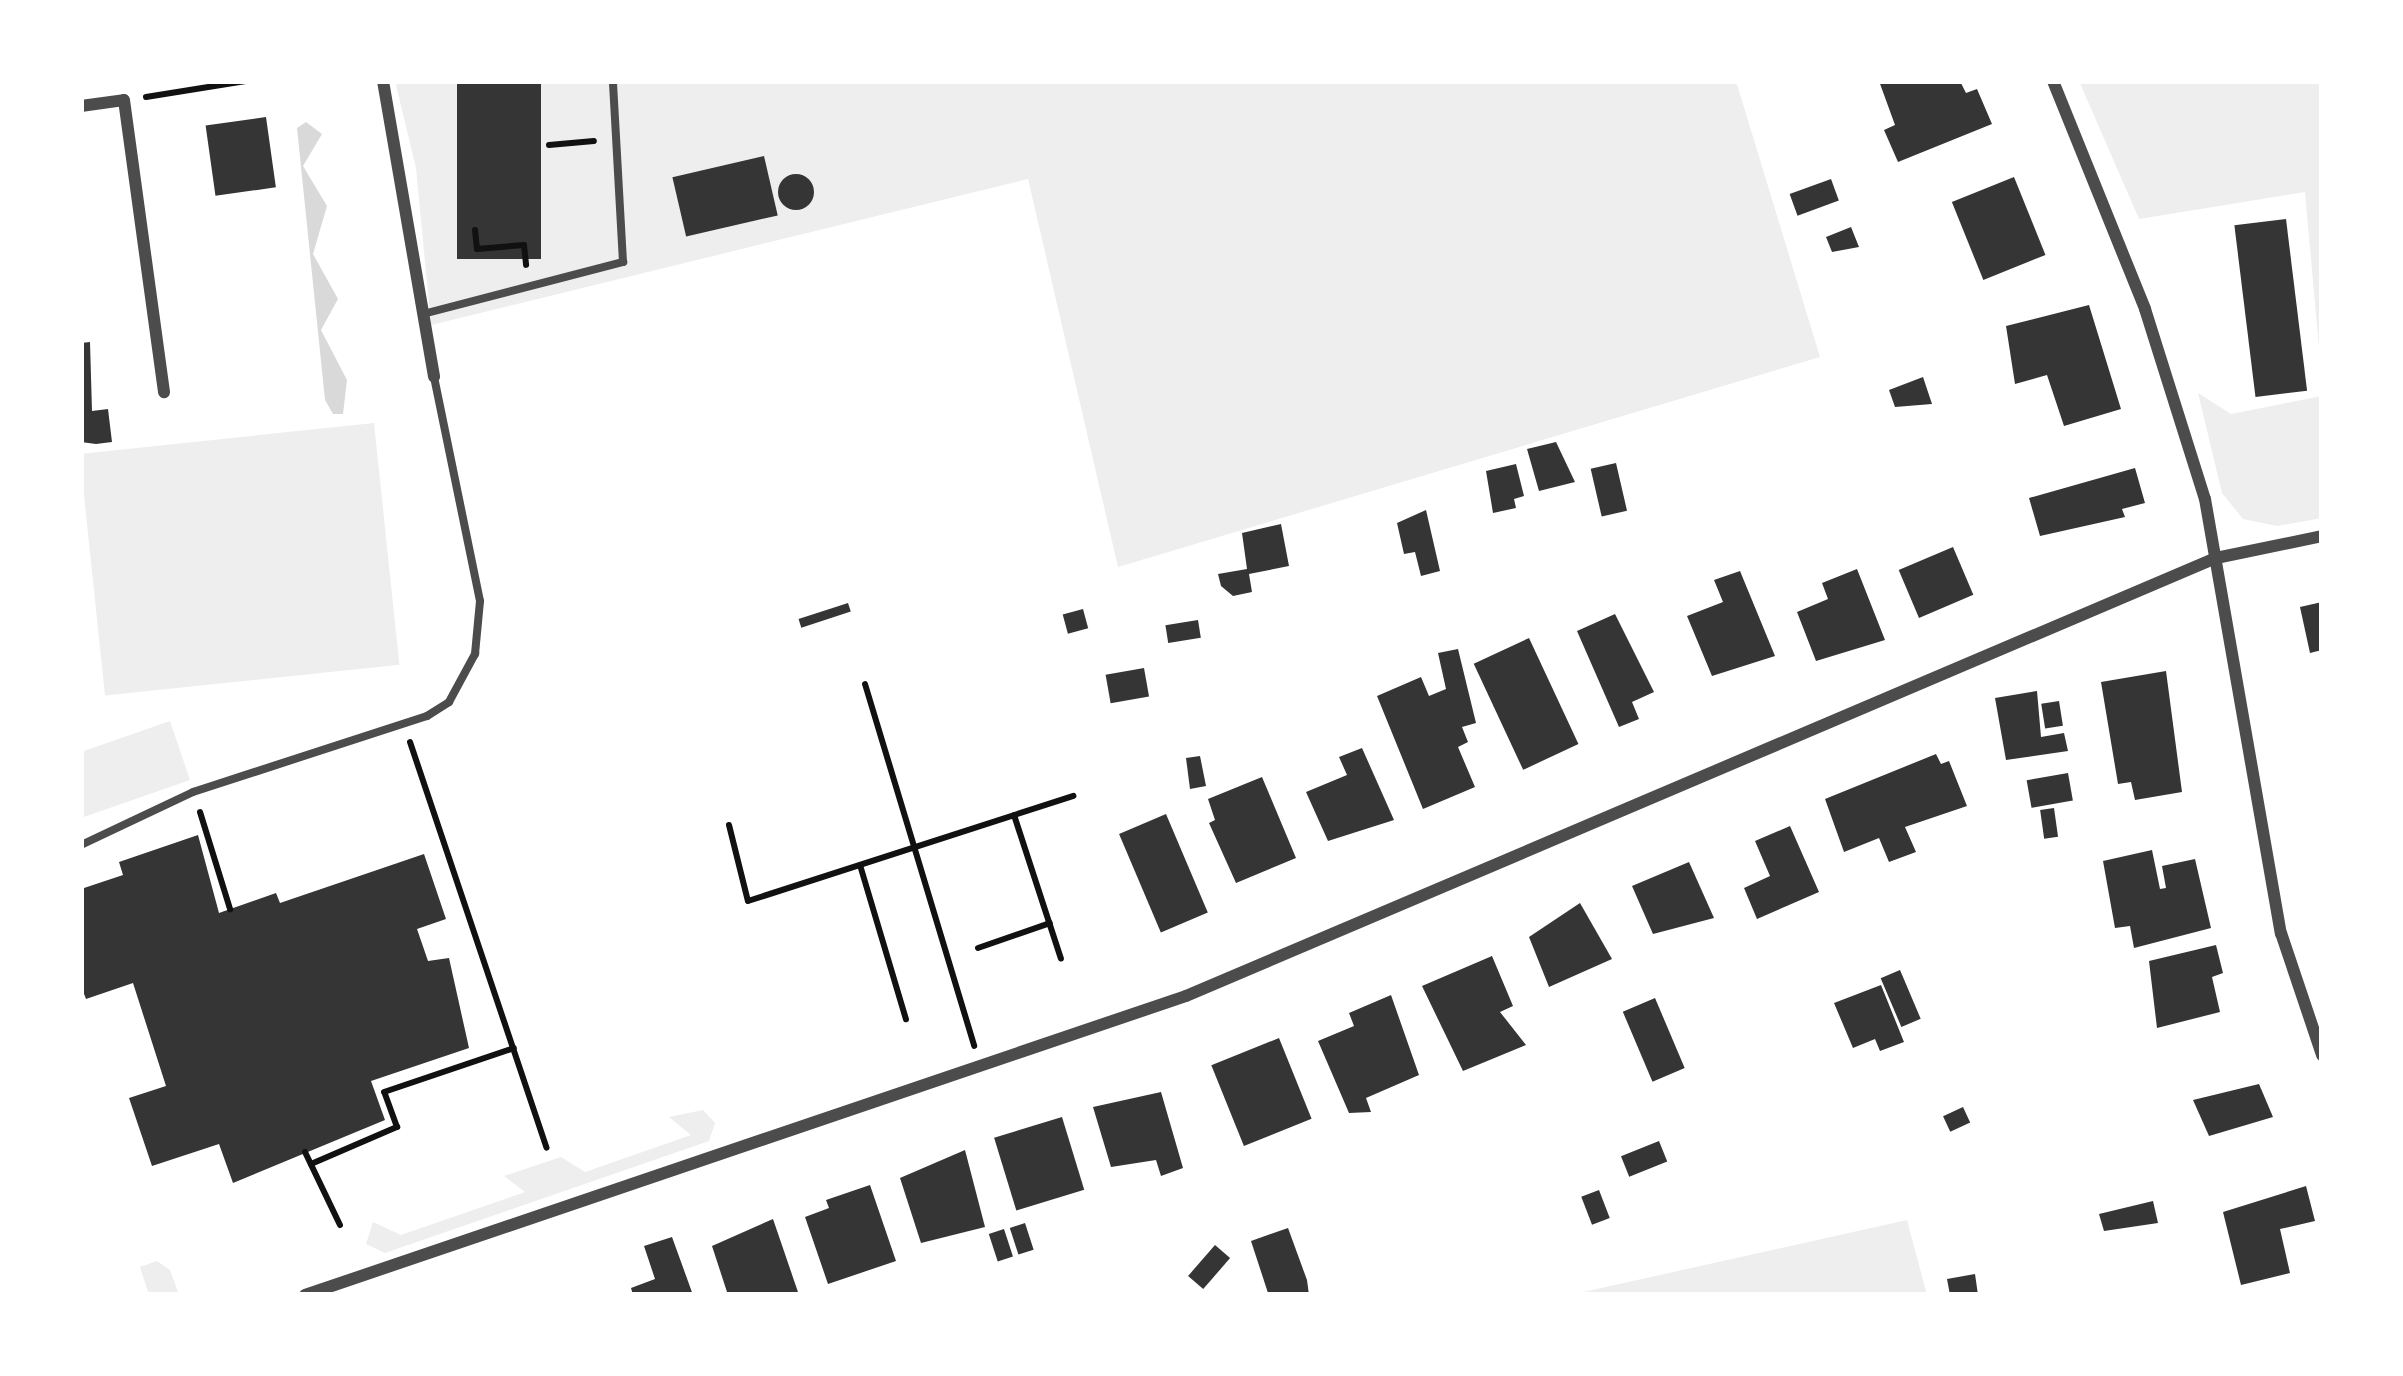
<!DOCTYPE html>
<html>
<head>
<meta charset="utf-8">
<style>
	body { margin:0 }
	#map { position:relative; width:2403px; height:1376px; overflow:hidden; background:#fff; font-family:"Roboto Serif",serif }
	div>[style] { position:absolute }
	.green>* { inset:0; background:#eee; transform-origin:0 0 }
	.water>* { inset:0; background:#d9d9d9 }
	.building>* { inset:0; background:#353535; transform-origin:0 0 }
	.round { border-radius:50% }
	.path>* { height:6px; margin:-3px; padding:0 3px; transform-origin:3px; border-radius:3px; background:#111 }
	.service>* { height:8px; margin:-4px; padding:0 4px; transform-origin:4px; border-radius:4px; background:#4c4c4c }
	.minor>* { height:12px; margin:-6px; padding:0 6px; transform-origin:6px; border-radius:6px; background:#4c4c4c }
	span { translate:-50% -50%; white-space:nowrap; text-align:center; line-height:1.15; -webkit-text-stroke:12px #fff; paint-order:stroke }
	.frame { position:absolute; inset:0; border:84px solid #fff; pointer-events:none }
</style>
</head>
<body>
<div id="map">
	<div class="green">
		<i style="clip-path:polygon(395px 81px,1736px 81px,1820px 357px,1118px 567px,1028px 179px,431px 325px,416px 168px)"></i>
		<i style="clip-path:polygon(2079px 81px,2322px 81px,2322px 382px,2305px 192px,2139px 219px)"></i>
		<i style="clip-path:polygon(2198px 393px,2231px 414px,2322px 396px,2322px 518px,2277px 526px,2243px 519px,2222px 493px)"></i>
		<i style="left:374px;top:423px;width:243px;height:296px;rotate:84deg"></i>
		<i style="clip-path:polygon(170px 721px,190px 780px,81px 818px,81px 752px)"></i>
		<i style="clip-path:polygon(703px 1110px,715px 1123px,709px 1141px,385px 1253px,366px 1244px,373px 1222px,401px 1235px,525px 1192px,504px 1176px,561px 1157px,585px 1172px,691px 1135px,669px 1117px)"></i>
		<i style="clip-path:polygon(1907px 1220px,1927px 1295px,1570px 1295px)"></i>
		<i style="clip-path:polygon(157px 1261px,170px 1270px,179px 1295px,149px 1295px,140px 1267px)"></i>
	</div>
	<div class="water">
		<i style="clip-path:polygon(306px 122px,322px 134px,303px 166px,327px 206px,313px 254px,338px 299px,321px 330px,347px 380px,343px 414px,333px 414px,325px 400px,297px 128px)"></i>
	</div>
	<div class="building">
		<i style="left:457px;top:81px;width:84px;height:178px"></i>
		<i style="clip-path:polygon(1879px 81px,1960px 81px,1966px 93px,1977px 89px,1992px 124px,1898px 162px,1884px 130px,1895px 125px)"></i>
		<i style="left:266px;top:117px;width:71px;height:61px;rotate:82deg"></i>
		<i style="left:764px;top:156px;width:61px;height:94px;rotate:77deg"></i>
		<i class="round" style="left:778px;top:174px;width:36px;height:36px"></i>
		<i style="left:2014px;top:177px;width:84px;height:67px;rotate:68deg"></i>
		<i style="left:1831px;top:179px;width:23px;height:44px;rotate:70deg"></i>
		<i style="left:2286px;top:219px;width:173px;height:52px;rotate:83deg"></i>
		<i style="clip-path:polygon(1851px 227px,1859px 247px,1832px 252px,1826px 237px)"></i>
		<i style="clip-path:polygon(2089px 305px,2121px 409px,2064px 426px,2047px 375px,2015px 384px,2006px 326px)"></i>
		<i style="clip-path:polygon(90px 342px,92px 411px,108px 409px,112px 442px,96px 444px,81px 442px,81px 343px)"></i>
		<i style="clip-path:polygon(1923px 377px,1932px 404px,1895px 407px,1889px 390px)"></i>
		<i style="clip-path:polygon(1556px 442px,1575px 482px,1539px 491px,1527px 449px)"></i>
		<i style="left:1616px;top:463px;width:49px;height:26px;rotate:77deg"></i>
		<i style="clip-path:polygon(1516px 464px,1524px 496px,1514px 499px,1516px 508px,1493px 513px,1486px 471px)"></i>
		<i style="clip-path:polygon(2135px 468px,2145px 503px,2122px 509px,2125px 517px,2040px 536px,2029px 498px)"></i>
		<i style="clip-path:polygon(1426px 510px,1440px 571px,1421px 576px,1415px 552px,1404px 554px,1397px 523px)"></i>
		<i style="clip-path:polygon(1281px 524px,1289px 566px,1249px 574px,1252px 592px,1233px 596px,1221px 586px,1218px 574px,1247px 569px,1242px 533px)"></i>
		<i style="left:1953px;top:547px;width:52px;height:59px;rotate:67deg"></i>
		<i style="clip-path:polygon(1857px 569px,1885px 640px,1816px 661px,1797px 612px,1828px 599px,1822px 583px)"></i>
		<i style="clip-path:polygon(1740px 571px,1775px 656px,1712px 676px,1687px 616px,1723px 602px,1714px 580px)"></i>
		<i style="clip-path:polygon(2322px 602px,2322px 650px,2310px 653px,2300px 607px)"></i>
		<i style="left:848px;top:603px;width:9px;height:52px;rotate:72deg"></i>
		<i style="left:1083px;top:609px;width:20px;height:21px;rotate:75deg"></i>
		<i style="clip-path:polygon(1615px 614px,1654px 692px,1632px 702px,1639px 719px,1619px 727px,1577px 631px)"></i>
		<i style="left:1198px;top:620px;width:18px;height:33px;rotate:81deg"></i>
		<i style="left:1529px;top:638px;width:117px;height:61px;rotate:65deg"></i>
		<i style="clip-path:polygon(1458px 649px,1476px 723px,1462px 727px,1468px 742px,1458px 747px,1475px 787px,1423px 809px,1377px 696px,1421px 677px,1429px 696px,1446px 689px,1438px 653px)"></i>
		<i style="left:1144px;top:668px;width:29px;height:39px;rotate:80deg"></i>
		<i style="clip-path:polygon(2166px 671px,2182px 792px,2135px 800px,2131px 782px,2118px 784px,2101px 682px)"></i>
		<i style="clip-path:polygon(2037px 691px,2041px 737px,2064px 733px,2068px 751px,2006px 760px,1995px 698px)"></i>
		<i style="left:2059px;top:701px;width:25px;height:18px;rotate:81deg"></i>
		<i style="clip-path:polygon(1362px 748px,1394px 820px,1328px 841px,1306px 792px,1347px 775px,1339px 757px)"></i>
		<i style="clip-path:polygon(1936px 754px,1941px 764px,1949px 761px,1967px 806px,1905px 827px,1916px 852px,1889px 862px,1879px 838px,1844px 852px,1825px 799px)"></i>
		<i style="clip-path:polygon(1200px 756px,1206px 786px,1190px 789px,1186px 758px)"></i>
		<i style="left:2068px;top:773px;width:28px;height:42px;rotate:80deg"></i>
		<i style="clip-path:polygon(1262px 777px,1296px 858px,1236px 883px,1209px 823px,1215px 820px,1208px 799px)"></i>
		<i style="left:2054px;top:808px;width:29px;height:14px;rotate:82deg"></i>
		<i style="left:1166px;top:814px;width:107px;height:51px;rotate:67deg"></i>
		<i style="clip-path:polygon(1790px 826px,1819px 892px,1757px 919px,1744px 888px,1770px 876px,1755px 841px)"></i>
		<i style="clip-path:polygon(198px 835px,219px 913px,276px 893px,280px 903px,424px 854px,446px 919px,417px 929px,428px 961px,449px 958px,469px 1048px,371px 1081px,385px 1120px,233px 1183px,219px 1144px,152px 1166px,129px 1098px,166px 1086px,133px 983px,86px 999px,81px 986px,81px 889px,123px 875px,119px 862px)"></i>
		<i style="clip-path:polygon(2152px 850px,2160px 889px,2166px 888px,2162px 866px,2195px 859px,2211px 928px,2134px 948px,2130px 926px,2115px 928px,2103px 861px)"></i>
		<i style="clip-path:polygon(1689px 862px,1714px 918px,1653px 934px,1632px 886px)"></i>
		<i style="clip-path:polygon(1580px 903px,1612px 959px,1549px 987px,1529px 937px)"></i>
		<i style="clip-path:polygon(2216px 945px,2223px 973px,2212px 977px,2220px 1012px,2157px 1028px,2149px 961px)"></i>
		<i style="clip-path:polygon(1492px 956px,1513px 1006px,1500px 1012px,1526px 1045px,1463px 1071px,1422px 986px)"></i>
		<i style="left:1900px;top:970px;width:53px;height:21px;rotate:67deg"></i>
		<i style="clip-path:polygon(1881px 985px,1904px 1042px,1880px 1051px,1875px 1039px,1853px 1048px,1834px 1003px)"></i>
		<i style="clip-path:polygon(1391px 995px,1419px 1075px,1366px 1098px,1371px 1112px,1349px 1113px,1318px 1041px,1354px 1026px,1349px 1013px)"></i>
		<i style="left:1655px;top:998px;width:76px;height:35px;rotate:67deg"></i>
		<i style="left:1279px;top:1038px;width:87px;height:73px;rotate:68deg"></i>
		<i style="clip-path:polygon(2259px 1084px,2273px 1117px,2209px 1136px,2193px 1100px)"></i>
		<i style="clip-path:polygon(1161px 1092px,1183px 1168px,1161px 1176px,1156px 1160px,1111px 1167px,1093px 1107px)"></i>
		<i style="left:1963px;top:1107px;width:17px;height:22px;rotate:65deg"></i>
		<i style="left:1062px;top:1117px;width:76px;height:71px;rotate:73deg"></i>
		<i style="left:1659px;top:1141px;width:22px;height:41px;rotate:68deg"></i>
		<i style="clip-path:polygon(965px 1150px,985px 1227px,921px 1243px,900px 1178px)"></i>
		<i style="clip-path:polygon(870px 1185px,896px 1261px,828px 1284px,805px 1217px,829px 1208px,826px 1200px)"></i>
		<i style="clip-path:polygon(2306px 1186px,2315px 1221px,2280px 1229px,2290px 1273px,2241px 1285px,2223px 1212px)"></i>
		<i style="left:1599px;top:1190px;width:30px;height:19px;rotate:69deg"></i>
		<i style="clip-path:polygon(2153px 1201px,2158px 1223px,2104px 1231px,2099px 1214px)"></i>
		<i style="clip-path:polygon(773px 1219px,799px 1295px,728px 1295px,712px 1246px)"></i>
		<i style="left:1025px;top:1223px;width:28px;height:16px;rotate:72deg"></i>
		<i style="clip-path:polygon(1288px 1228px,1307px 1280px,1309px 1295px,1268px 1293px,1251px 1241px)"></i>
		<i style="left:1004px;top:1229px;width:29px;height:16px;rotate:72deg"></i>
		<i style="clip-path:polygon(672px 1237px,693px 1295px,633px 1295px,631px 1288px,655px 1279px,644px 1246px)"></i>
		<i style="left:1215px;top:1245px;width:20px;height:41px;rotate:41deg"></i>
		<i style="clip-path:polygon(1975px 1274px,1978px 1295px,1950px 1295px,1947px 1279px)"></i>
	</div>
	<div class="path">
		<i style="left:146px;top:97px;width:101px;rotate:-9.1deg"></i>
		<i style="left:549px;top:145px;width:45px;rotate:-5.1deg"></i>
		<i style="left:475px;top:230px;width:19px;rotate:84deg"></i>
		<i style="left:477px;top:249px;width:47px;rotate:-4.9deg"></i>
		<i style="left:524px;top:245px;width:20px;rotate:84deg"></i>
		<i style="left:865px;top:684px;width:378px;rotate:73.2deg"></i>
		<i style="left:410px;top:742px;width:428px;rotate:71.4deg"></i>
		<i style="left:200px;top:812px;width:102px;rotate:72.8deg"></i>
		<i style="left:1014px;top:815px;width:151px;rotate:71.9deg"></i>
		<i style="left:729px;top:825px;width:78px;rotate:76deg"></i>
		<i style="left:748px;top:901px;width:342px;rotate:-17.9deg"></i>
		<i style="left:860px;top:865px;width:161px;rotate:73.4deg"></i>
		<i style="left:978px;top:948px;width:76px;rotate:-19.1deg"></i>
		<i style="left:305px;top:1152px;width:81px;rotate:64.4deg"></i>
		<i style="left:311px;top:1164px;width:94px;rotate:-23.3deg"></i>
		<i style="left:397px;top:1127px;width:37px;rotate:-110deg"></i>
		<i style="left:384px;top:1092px;width:137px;rotate:-18.7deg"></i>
	</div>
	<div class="service">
		<i style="left:423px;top:314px;width:207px;rotate:-14.6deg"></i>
		<i style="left:623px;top:262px;width:181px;rotate:-93.2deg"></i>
		<i style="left:81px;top:845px;width:124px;rotate:-25.3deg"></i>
		<i style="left:193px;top:792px;width:246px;rotate:-18deg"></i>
		<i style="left:427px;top:716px;width:26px;rotate:-32deg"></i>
		<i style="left:449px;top:702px;width:55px;rotate:-61.6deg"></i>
		<i style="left:475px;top:654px;width:53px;rotate:-84.6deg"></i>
		<i style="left:480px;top:601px;width:229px;rotate:-101.6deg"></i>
	</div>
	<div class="minor">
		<i style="left:383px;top:81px;width:300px;rotate:80.2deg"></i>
		<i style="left:2053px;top:81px;width:246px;rotate:68deg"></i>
		<i style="left:2145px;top:309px;width:199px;rotate:72.5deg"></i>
		<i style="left:2205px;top:499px;width:441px;rotate:80.1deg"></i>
		<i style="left:2281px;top:933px;width:129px;rotate:71.4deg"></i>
		<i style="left:81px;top:106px;width:43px;rotate:-7.9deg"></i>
		<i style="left:124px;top:100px;width:295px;rotate:82.2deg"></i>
		<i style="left:305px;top:1295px;width:930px;rotate:-18.75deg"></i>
		<i style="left:1186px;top:996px;width:1119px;rotate:-23.04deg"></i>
		<i style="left:2216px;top:558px;width:108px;rotate:-11.7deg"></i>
	</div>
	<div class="frame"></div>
</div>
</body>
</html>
